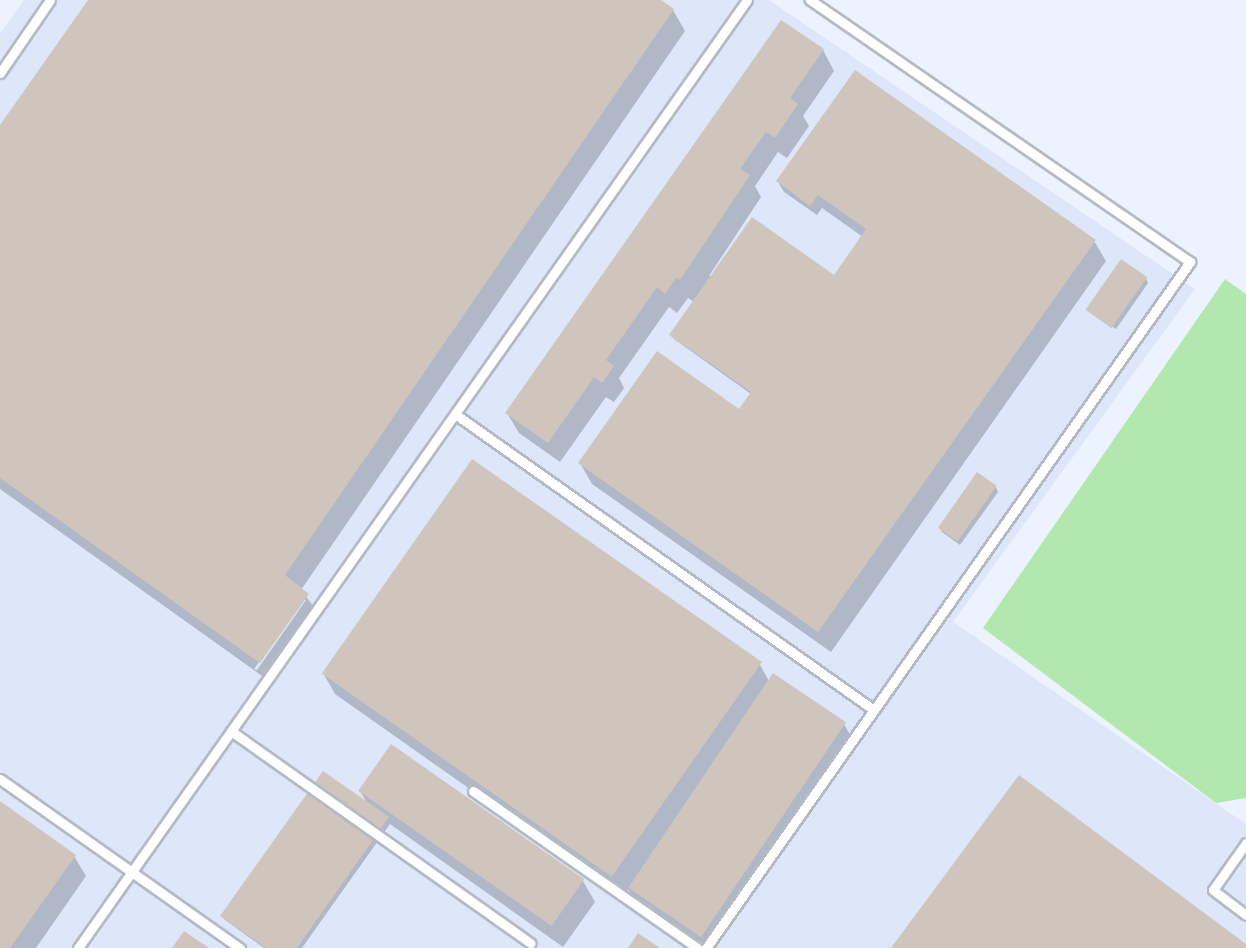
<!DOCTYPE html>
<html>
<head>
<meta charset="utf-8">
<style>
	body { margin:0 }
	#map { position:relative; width:1246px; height:948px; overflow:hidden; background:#ecf3fe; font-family:"Varela Round",sans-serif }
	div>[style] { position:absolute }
	.built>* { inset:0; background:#dde7f9 }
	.green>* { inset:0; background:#b2e8ae }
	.shadow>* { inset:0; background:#0003 }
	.building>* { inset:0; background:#cfc5bd; transform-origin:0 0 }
	.roads { filter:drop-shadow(2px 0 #b3bac4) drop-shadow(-2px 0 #b3bac4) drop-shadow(0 2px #b3bac4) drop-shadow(0 -2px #b3bac4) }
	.service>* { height:9px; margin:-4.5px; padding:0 4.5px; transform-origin:4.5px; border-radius:4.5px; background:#fff }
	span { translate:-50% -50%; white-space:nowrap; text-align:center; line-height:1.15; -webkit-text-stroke:4.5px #ecf3fe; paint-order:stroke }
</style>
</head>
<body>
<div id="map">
	<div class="built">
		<i style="clip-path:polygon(24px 0,769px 0,1195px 289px,953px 622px,1246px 824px,1246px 948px,0 948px,0 34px)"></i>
	</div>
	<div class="green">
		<i style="clip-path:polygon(1225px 279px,1246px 294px,1246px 798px,1216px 803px,983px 628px)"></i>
	</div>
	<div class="shadow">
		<i style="clip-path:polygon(evenodd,90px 0,659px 0,673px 10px,685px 31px,301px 590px,320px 615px,272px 683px,0 489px,0 128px,90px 0,303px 600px,306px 600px,257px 670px,254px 669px,303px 600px)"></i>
		<i style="clip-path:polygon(823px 50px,834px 71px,803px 116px,809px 126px,787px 158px,778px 152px,755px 186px,761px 197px,709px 276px,834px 277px,863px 237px,822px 208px,817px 215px,784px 192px,778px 182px,1094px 241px,1106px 261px,831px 652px,592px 484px,580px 463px,740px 411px,751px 394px,674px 339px,671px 335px,694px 302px,688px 298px,677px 313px,669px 307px,619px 378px,624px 388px,614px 402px,606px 397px,560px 462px,519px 433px,507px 413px)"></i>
		<i style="clip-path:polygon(1146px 278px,1148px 283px,1116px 329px,1087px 310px)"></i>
		<i style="clip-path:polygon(472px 461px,760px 665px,769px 681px,844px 724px,856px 745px,714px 948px,697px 948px,638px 906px,628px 889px,623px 897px,335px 694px,323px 673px)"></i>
		<i style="clip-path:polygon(996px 487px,998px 492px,960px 545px,942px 532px,939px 527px)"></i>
		<i style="clip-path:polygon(360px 791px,583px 881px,595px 902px,563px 947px,390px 824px,302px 948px,264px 948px,225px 920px,222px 916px,368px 805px)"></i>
		<i style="clip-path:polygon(0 803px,74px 856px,86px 876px,36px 948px,0 948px)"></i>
	</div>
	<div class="building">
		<i style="clip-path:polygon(88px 0,661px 0,674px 9px,285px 575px,309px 594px,260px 663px,0 478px,0 125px)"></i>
		<i style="clip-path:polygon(781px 20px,824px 49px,790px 98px,798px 104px,775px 138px,766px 132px,740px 169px,750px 175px,680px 280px,676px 278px,665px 294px,657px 287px,606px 360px,614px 366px,602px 383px,594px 377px,548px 443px,505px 413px)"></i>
		<i style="clip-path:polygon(855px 70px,1096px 240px,818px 632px,578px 463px,657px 351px,739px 409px,751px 392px,669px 335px,752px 217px,834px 275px,866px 229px,818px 195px,810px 206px,776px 181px)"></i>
		<i style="left:1121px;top:259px;width:32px;height:62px;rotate:35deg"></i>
		<i style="left:472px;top:459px;width:354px;height:262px;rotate:35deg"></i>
		<i style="left:977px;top:472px;width:24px;height:68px;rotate:35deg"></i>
		<i style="left:773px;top:673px;width:88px;height:259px;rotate:34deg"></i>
		<i style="left:391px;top:744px;width:236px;height:57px;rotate:35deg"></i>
		<i style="clip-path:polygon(323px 771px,389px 817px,297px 948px,266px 948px,220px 916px)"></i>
		<i style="clip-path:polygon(1019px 775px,1246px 944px,1246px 948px,891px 948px)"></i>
		<i style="clip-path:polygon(0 801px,76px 855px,10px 948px,0 948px)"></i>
		<i style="clip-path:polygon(184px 931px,209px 948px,172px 948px)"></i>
		<i style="clip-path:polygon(638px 933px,660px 948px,628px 948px)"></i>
	</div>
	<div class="roads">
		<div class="service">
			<i style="left:0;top:73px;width:88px;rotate:-55.6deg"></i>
			<i style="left:455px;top:414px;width:513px;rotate:35.24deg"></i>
			<i style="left:231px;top:731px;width:367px;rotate:35.3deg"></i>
			<i style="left:0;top:779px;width:294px;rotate:35.2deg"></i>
			<i style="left:473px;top:791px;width:274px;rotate:35deg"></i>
			<i style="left:1246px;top:843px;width:57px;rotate:125.1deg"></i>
			<i style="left:1213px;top:890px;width:41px;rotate:37.1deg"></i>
			<i style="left:78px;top:948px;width:1160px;rotate:-54.79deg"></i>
			<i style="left:706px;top:948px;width:840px;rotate:-54.8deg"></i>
			<i style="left:1190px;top:262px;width:462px;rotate:-145.4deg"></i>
		</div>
	</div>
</div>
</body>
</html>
